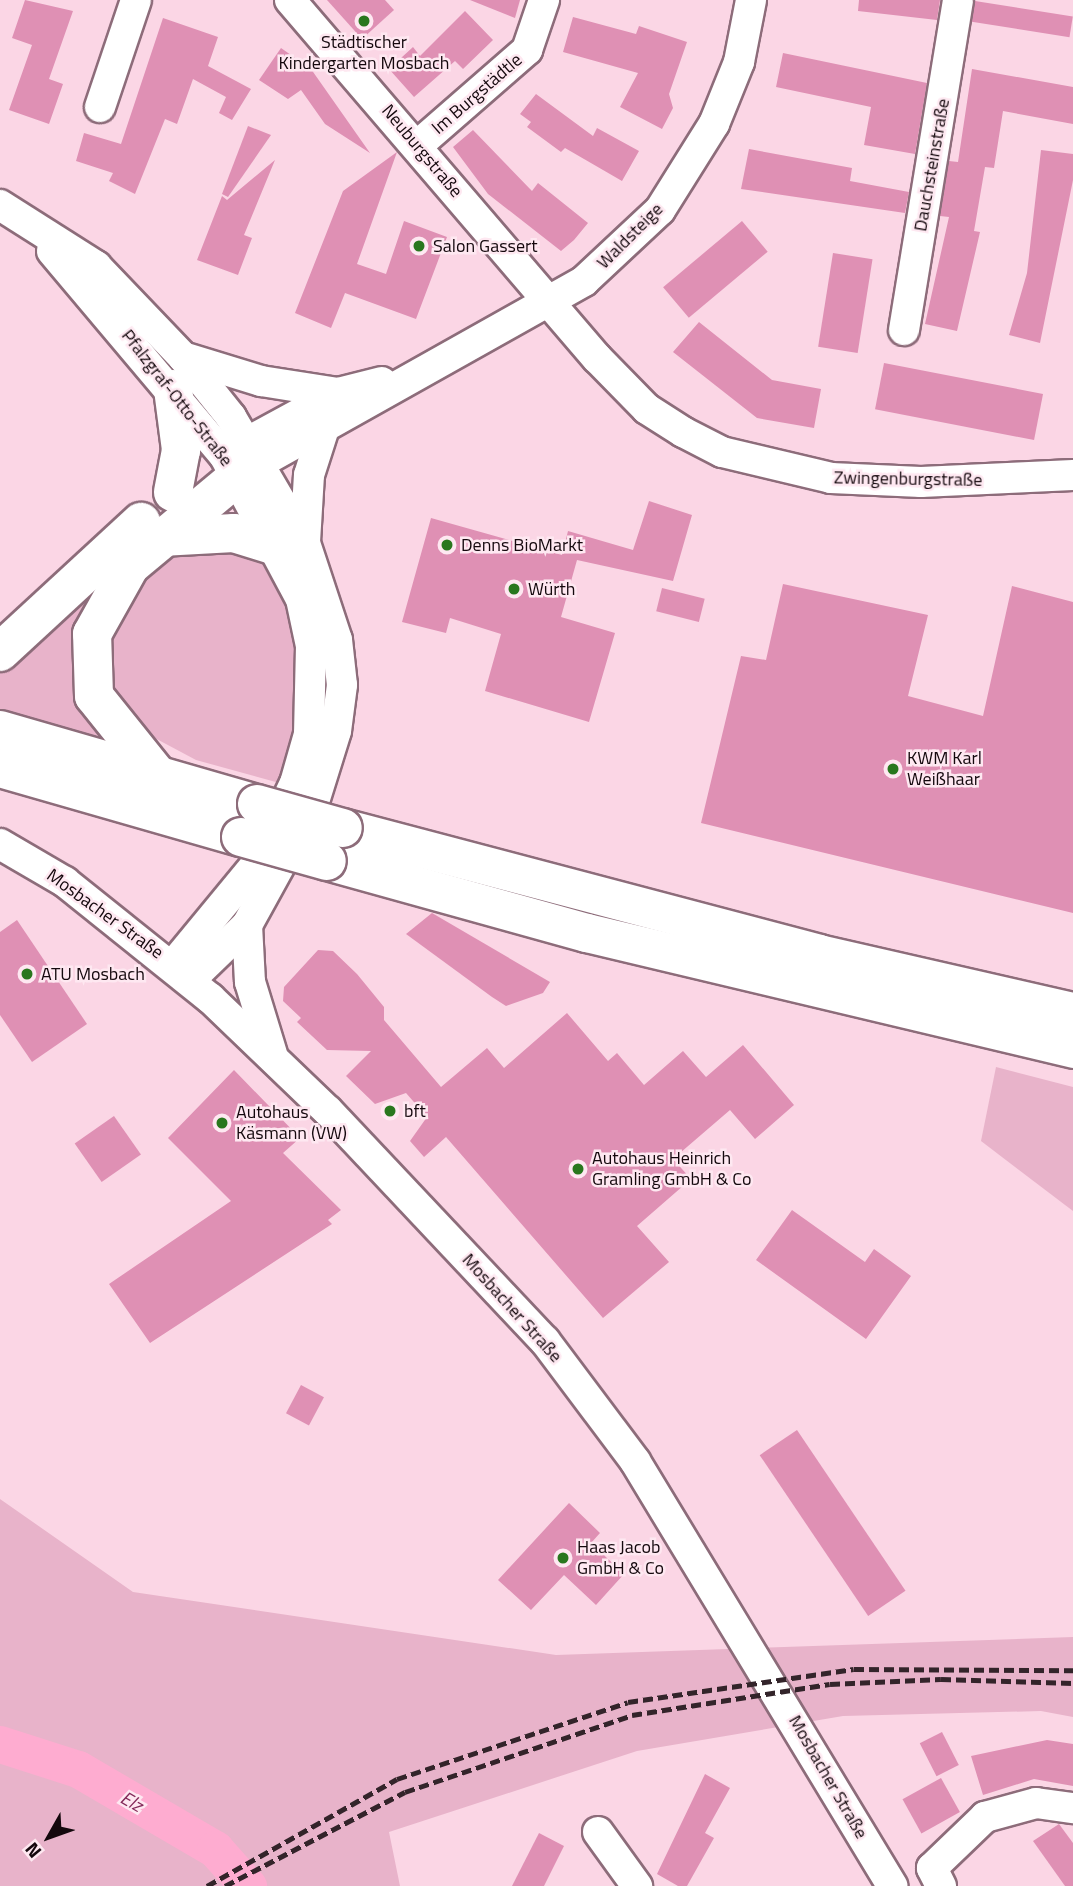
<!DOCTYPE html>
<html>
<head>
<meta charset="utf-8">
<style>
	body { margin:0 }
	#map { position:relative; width:1073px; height:1886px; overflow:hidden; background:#fbd6e5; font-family:"Titillium Web",sans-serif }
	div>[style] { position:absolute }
	.green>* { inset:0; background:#e8b3ca }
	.river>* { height:37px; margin:-18.5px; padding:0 18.5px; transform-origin:18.5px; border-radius:18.5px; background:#feacd0 }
	.building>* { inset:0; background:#df90b4; transform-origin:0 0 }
	.roads { filter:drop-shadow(2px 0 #8d6c7a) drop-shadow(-2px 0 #8d6c7a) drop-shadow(0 2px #8d6c7a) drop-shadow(0 -2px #8d6c7a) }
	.minor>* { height:30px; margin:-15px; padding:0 15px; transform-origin:15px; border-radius:15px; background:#fff }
	.highway>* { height:38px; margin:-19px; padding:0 19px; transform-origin:19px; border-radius:19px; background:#fff }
	.rail>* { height:5px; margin-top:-2.5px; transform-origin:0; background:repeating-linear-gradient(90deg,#33242a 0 10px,transparent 0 15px) }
	.bridges { filter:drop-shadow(2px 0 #8d6c7a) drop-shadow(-2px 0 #8d6c7a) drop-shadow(0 2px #8d6c7a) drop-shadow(0 -2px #8d6c7a) }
	.highway-bridge>* { height:38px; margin:-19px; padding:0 19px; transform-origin:19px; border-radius:19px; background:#fff }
	.dots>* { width:19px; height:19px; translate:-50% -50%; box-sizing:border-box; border:4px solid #fee8f1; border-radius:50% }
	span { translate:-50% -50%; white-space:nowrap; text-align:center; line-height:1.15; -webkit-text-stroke:5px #fee8f1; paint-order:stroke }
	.poi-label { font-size:18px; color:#14080d }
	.left { translate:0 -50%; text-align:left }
	.street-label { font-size:18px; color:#14080d }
	.water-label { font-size:19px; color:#842959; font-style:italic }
	.north { position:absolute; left:14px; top:1802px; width:70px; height:70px; -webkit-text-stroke:5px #fee8f1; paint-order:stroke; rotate:230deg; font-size:19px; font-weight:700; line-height:28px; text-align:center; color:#14080d }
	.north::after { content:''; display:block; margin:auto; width:24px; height:32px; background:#14080d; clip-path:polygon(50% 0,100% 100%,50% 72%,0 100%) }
</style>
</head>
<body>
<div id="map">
	<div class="green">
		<i style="clip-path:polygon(214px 474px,104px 583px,116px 748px,0 714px,0 664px)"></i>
		<i style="clip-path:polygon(211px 540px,256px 550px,291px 609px,300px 661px,298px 742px,283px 784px,196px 760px,136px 728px,103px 680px,101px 639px,121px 601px,162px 563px)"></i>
		<i style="clip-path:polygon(996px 1067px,1073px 1087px,1073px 1211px,981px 1141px)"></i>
		<i style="clip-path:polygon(0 1499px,133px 1592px,556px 1655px,1073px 1637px,1073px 1717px,1041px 1711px,843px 1716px,637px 1751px,389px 1832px,400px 1886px,0 1886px)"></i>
	</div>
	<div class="river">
		<i style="left:0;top:1744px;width:82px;rotate:17.8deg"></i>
		<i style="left:78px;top:1769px;width:159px;rotate:30.3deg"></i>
		<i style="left:215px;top:1849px;width:50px;rotate:48.3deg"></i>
	</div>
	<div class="building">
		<i style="clip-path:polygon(25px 0,73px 11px,49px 79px,63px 84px,49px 124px,9px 110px,32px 45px,12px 38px)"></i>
		<i style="clip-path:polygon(327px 0,385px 0,394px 10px,362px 39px)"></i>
		<i style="clip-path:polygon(470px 0,520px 0,515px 18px)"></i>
		<i style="clip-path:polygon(859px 0,940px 0,937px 20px,858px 11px)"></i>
		<i style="left:975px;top:1px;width:99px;height:21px;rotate:9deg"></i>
		<i style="clip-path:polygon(465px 11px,493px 40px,463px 69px,455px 61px,414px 97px,389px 69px,413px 47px,420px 56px)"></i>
		<i style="clip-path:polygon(573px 17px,636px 34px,639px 26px,687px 42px,669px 94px,673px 108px,662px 129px,620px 107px,638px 73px,563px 52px)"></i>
		<i style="clip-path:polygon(163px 18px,218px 37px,208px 66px,251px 89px,232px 120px,219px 113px,226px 97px,193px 79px,177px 124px,165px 119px,135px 194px,109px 181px,113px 173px,76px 161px,84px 133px,121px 144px)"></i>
		<i style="clip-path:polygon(281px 48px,311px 69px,370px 153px,325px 124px,301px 90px,288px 99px,259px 80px)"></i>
		<i style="clip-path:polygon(783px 53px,927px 83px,915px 154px,864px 145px,871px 107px,776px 87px)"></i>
		<i style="clip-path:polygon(972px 69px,1073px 87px,1073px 124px,1003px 111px,994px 168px,985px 167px,974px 231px,980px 232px,957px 331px,925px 324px,949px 217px,940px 216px,949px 161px,958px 162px)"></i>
		<i style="clip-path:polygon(536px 94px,593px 136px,597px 128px,639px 151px,622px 181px,565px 148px,561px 152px,527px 127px,531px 122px,520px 114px)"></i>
		<i style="clip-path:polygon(248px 126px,271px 135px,228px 197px,222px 194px)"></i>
		<i style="clip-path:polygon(473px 130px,532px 191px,538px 183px,588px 223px,574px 240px,561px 251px,488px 194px,453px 147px)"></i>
		<i style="clip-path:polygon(749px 149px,852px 168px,850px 181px,909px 192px,905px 213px,741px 189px)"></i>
		<i style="clip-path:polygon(1041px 150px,1073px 154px,1073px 180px,1040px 343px,1009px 335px,1027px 273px)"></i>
		<i style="clip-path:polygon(397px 152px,357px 264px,386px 274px,404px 221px,447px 237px,416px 319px,345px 293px,331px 328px,295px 313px,343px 191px)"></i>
		<i style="clip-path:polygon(275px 160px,244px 235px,252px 238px,238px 275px,197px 260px,222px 196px,227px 200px)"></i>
		<i style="left:742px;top:221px;width:40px;height:103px;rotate:50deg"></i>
		<i style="left:833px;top:253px;width:40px;height:95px;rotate:9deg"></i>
		<i style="clip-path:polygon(699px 322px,772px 380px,821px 389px,814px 428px,757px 418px,673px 352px)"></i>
		<i style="left:884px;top:363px;width:162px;height:47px;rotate:11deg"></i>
		<i style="clip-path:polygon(649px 501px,692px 515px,673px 581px,577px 560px,561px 617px,615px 633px,589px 722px,485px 691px,501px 634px,450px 618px,446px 633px,402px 622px,431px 518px,562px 555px,568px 531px,633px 550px)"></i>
		<i style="clip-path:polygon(783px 584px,928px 615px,908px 696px,983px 716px,1012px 586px,1073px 602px,1073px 913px,701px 823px,741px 656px,766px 660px)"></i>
		<i style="left:662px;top:588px;width:44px;height:24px;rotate:14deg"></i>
		<i style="clip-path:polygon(432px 913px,550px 982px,543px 993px,506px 1006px,492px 997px,406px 934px)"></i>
		<i style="clip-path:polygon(17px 920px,87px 1024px,32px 1062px,0 1015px,0 932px)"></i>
		<i style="clip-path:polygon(318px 950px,333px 951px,357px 974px,384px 1007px,384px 1020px,441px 1087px,487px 1048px,504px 1068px,567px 1013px,608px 1061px,617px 1053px,644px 1085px,683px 1051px,706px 1077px,743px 1045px,794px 1105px,755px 1139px,730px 1110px,673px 1159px,691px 1179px,637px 1226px,669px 1262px,603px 1318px,446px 1137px,424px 1157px,410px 1141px,427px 1117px,406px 1093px,375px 1104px,346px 1076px,371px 1051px,327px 1050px,297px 1022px,301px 1018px,283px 1001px,284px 987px)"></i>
		<i style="clip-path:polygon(234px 1070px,300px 1138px,283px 1153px,341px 1210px,328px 1220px,332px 1224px,150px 1343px,109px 1284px,231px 1201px,168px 1138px)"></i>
		<i style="left:114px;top:1116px;width:47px;height:48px;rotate:55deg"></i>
		<i style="clip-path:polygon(792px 1210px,865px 1262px,874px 1249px,911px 1276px,866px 1339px,756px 1260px)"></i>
		<i style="left:301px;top:1385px;width:26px;height:32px;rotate:28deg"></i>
		<i style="left:797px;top:1430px;width:194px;height:45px;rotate:56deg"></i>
		<i style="clip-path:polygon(569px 1503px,600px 1533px,591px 1543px,624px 1574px,596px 1605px,564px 1575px,531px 1610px,498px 1580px)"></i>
		<i style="left:942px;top:1732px;width:37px;height:25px;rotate:63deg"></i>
		<i style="clip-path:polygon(1047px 1740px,1073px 1744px,1073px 1786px,1034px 1779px,983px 1795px,971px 1756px)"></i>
		<i style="clip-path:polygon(705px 1774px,730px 1788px,705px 1833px,714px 1838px,687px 1886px,678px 1886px,657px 1874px)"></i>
		<i style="left:941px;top:1778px;width:39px;height:44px;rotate:61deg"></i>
		<i style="clip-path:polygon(1059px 1824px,1073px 1843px,1073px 1886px,1065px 1886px,1033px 1841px)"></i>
		<i style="clip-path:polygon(539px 1833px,564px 1846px,544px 1886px,512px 1886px)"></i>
	</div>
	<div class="roads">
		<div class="minor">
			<i style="left:290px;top:0;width:472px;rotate:49.4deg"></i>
			<i style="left:597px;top:358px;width:71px;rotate:45.6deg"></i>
			<i style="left:647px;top:409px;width:43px;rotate:32.6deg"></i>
			<i style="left:683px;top:432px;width:44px;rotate:27.1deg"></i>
			<i style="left:722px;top:452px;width:112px;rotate:13.4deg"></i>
			<i style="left:831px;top:478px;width:90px;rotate:2.5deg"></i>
			<i style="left:921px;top:482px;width:152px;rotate:-2.6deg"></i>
			<i style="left:100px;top:107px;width:113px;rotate:-71.4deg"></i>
			<i style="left:418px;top:145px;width:145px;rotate:-41.1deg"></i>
			<i style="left:527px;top:50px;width:53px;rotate:-71.2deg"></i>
			<i style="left:0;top:205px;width:114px;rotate:32.4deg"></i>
			<i style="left:96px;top:266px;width:126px;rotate:46.3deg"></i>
			<i style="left:183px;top:357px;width:77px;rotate:51.3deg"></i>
			<i style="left:231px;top:417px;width:146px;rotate:59.6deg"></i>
			<i style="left:305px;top:543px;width:102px;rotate:71.7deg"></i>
			<i style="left:337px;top:640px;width:45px;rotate:83.7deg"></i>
			<i style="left:342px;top:685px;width:46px;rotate:97.4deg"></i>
			<i style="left:336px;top:731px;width:77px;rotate:107.3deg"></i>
			<i style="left:313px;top:805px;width:137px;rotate:118.8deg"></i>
			<i style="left:247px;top:925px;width:79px;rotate:136deg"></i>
			<i style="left:52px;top:251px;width:267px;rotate:49.9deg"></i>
			<i style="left:224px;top:455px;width:163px;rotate:61.9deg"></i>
			<i style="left:301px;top:599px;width:48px;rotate:78deg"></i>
			<i style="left:311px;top:646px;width:88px;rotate:91.3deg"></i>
			<i style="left:309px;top:734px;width:51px;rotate:105.9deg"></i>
			<i style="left:295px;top:783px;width:89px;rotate:115.4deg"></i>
			<i style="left:257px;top:863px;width:132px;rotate:129.5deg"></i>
			<i style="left:904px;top:330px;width:334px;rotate:-80.7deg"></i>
			<i style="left:183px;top:357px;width:82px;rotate:17.1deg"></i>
			<i style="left:261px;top:381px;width:78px;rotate:8.9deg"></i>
			<i style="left:231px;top:451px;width:122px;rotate:-28.5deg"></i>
			<i style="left:338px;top:393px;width:45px;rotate:-14deg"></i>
			<i style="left:244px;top:472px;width:390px;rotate:-29.3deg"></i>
			<i style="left:584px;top:281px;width:104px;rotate:-43.1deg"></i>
			<i style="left:660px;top:210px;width:102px;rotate:-57.9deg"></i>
			<i style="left:714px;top:124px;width:67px;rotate:-68deg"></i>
			<i style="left:739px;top:62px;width:63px;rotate:-79deg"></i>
			<i style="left:305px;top:542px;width:67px;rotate:-86.6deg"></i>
			<i style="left:309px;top:475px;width:49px;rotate:-72.3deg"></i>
			<i style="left:0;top:844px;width:75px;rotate:30.3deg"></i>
			<i style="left:65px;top:882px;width:186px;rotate:38.7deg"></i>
			<i style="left:210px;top:998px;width:163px;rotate:43.8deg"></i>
			<i style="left:328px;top:1111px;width:316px;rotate:46.7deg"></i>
			<i style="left:545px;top:1341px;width:150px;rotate:53.1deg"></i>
			<i style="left:635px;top:1461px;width:497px;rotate:58.8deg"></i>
			<i style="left:247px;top:925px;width:57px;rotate:87deg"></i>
			<i style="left:250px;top:982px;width:75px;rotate:73deg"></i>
			<i style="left:598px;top:1832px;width:67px;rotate:54.2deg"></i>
			<i style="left:941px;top:1886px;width:20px;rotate:-117deg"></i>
			<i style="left:932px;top:1868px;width:74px;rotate:-43.9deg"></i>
			<i style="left:985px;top:1817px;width:53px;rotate:-15.4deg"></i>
			<i style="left:1036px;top:1803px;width:37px;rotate:8deg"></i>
		</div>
		<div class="highway">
			<i style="left:173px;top:389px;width:62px;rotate:82.5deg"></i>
			<i style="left:181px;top:450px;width:43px;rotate:100.8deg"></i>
			<i style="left:161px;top:537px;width:73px;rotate:-3.1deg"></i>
			<i style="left:234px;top:533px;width:44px;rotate:17.2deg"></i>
			<i style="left:0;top:652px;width:192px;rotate:-42.7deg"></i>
			<i style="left:0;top:730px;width:267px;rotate:16.1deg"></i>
			<i style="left:0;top:768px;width:251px;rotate:16deg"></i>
			<i style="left:159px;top:777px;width:104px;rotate:-128.7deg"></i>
			<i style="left:94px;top:696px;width:62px;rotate:-91.8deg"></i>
			<i style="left:92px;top:634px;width:78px;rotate:-60.8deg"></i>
			<i style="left:130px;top:566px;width:141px;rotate:-39.8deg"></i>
			<i style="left:343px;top:828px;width:492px;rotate:14.8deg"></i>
			<i style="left:819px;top:954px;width:261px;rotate:12.9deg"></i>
			<i style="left:327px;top:861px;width:270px;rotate:15.5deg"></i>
			<i style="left:587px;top:933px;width:500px;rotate:13.4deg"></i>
		</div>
	</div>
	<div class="rail">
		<i style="left:207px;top:1886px;width:218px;rotate:-29.4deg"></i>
		<i style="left:397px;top:1779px;width:243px;rotate:-18.4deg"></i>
		<i style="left:628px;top:1702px;width:228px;rotate:-8.3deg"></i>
		<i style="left:854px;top:1669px;width:219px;rotate:0.3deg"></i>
		<i style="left:225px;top:1886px;width:203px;rotate:-27.6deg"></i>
		<i style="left:405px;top:1792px;width:240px;rotate:-18.7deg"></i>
		<i style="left:632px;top:1715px;width:200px;rotate:-8.9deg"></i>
		<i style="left:830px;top:1684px;width:111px;rotate:-2.6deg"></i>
		<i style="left:941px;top:1679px;width:132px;rotate:1.7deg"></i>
	</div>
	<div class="bridges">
		<div class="highway-bridge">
			<i style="left:257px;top:804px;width:89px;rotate:15.6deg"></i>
			<i style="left:241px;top:837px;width:89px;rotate:15.6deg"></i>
		</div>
	</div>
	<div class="dots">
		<i style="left:364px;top:21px;background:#29771e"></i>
		<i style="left:419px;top:246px;background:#29771e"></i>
		<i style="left:447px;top:545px;background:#29771e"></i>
		<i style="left:514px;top:589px;background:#29771e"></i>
		<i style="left:893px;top:769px;background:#29771e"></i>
		<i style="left:27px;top:974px;background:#29771e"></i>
		<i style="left:390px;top:1111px;background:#29771e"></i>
		<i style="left:222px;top:1123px;background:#29771e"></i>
		<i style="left:578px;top:1169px;background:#29771e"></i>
		<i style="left:563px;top:1558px;background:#29771e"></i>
	</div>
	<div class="poi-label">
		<span style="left:364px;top:53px">Städtischer<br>Kindergarten Mosbach</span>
		<span class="left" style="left:433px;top:246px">Salon Gassert</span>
		<span class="left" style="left:461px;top:545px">Denns BioMarkt</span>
		<span class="left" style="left:528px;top:589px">Würth</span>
		<span class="left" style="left:907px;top:769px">KWM Karl<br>Weißhaar</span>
		<span class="left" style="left:41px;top:974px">ATU Mosbach</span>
		<span class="left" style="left:404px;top:1111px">bft</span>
		<span class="left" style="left:236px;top:1123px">Autohaus<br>Käsmann (VW)</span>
		<span class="left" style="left:592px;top:1169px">Autohaus Heinrich<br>Gramling GmbH &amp; Co</span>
		<span class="left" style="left:577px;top:1558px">Haas Jacob<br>GmbH &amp; Co</span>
	</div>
	<div class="street-label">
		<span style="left:477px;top:94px;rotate:-41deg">Im Burgstädtle</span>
		<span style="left:422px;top:151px;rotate:50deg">Neuburgstraße</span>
		<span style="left:932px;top:165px;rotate:-80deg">Dauchsteinstraße</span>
		<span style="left:630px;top:236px;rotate:-45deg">Waldsteige</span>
		<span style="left:177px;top:398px;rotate:52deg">Pfalzgraf-Otto-Straße</span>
		<span style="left:908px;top:479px;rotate:1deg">Zwingenburgstraße</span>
		<span style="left:105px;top:914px;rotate:36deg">Mosbacher Straße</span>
		<span style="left:512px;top:1308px;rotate:48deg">Mosbacher Straße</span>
		<span style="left:828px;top:1777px;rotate:60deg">Mosbacher Straße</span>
	</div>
	<div class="water-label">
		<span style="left:132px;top:1801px;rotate:30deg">Elz</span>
	</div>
	<div class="north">N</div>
</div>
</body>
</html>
